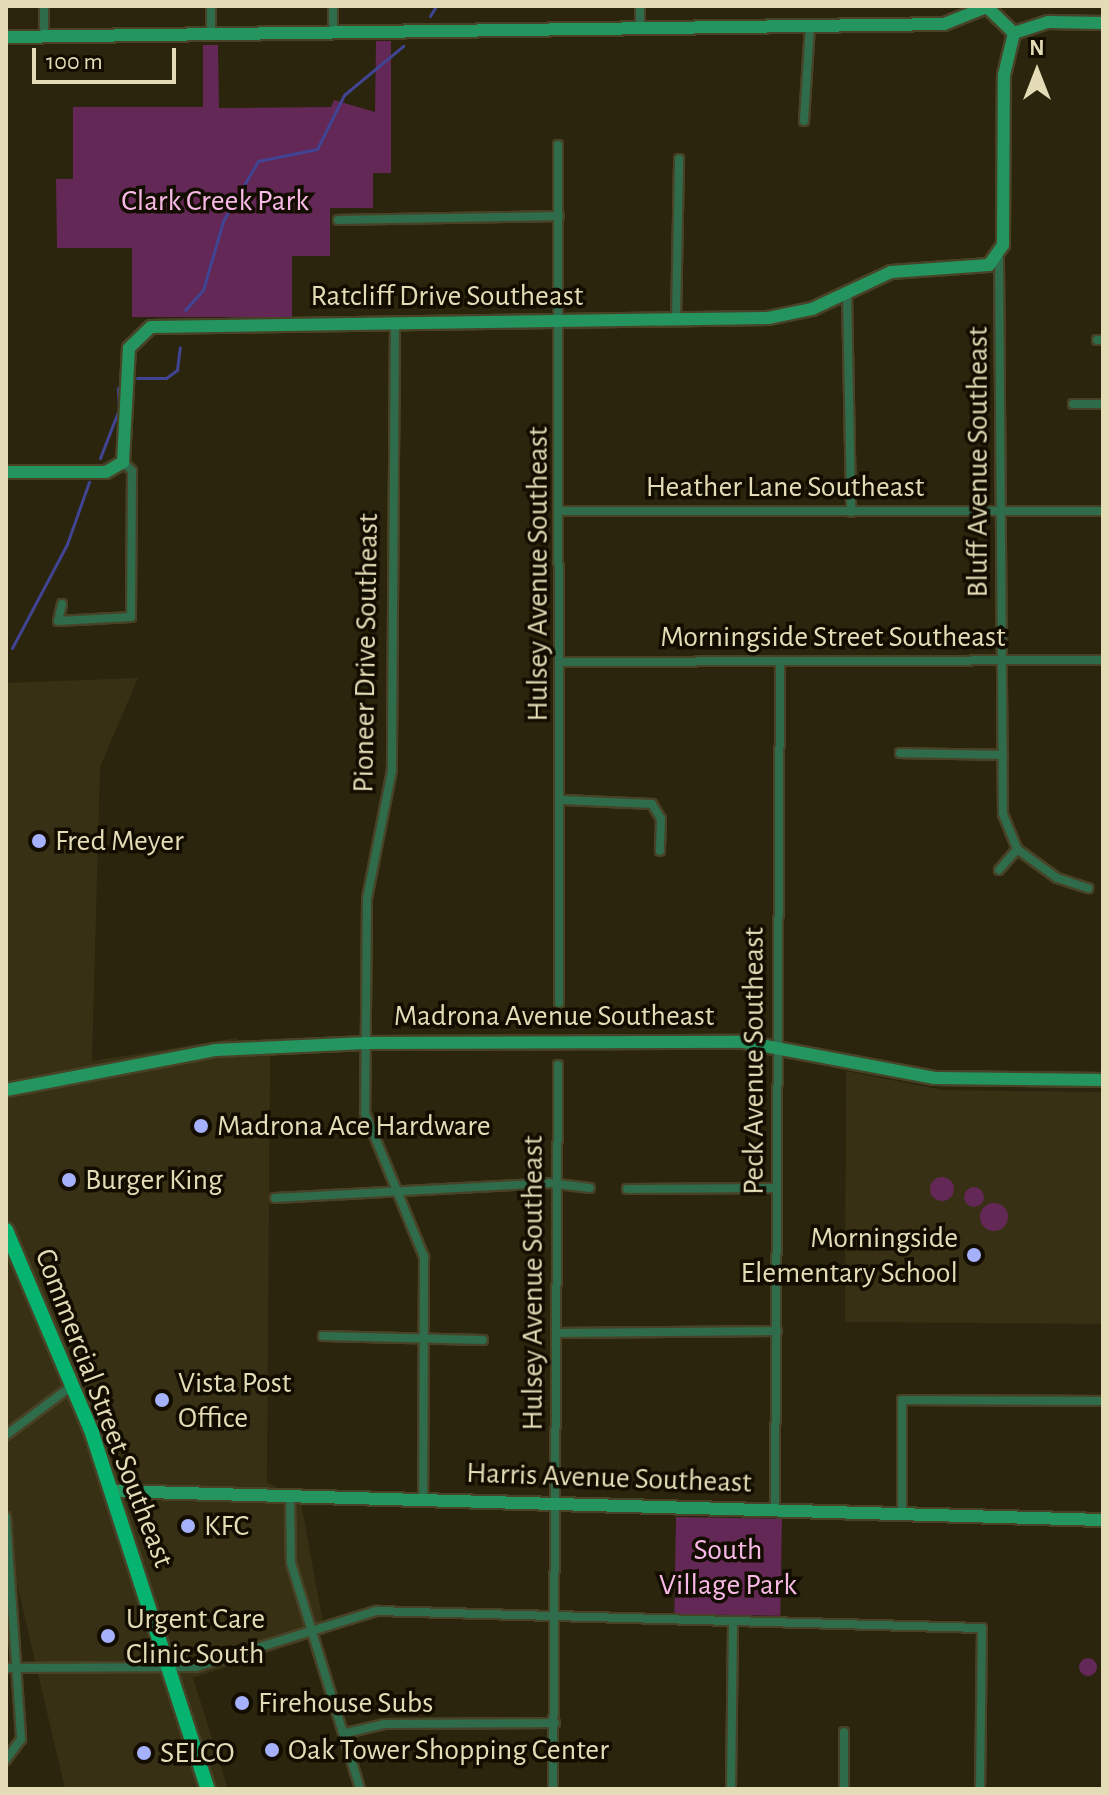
<!DOCTYPE html>
<html>
<head>
<meta charset="utf-8">
<style>
	body { margin:0 }
	#map { position:relative; width:1109px; height:1795px; overflow:hidden; background:#2a250c; font-family:"Alegreya Sans",sans-serif }
	div>[style] { position:absolute }
	.built>* { inset:0; background:#373015 }
	.green>* { inset:0; background:#632855; transform-origin:0 0 }
	.round { border-radius:50% }
	.stream>* { height:3px; margin:-1.5px; padding:0 1.5px; transform-origin:1.5px; border-radius:1.5px; background:#404492 }
	.roads { filter:drop-shadow(2px 0 #484227) drop-shadow(-2px 0 #484227) drop-shadow(0 2px #484227) drop-shadow(0 -2px #484227) }
	.street>* { height:8px; margin:-4px; padding:0 4px; transform-origin:4px; border-radius:4px; background:#2f6c4b }
	.secondary>* { height:12px; margin:-6px; padding:0 6px; transform-origin:6px; border-radius:6px; background:#259560 }
	.primary>* { height:14px; margin:-7px; padding:0 7px; transform-origin:7px; border-radius:7px; background:#06b46f }
	.dots>* { width:22px; height:22px; translate:-50% -50%; box-sizing:border-box; border:4px solid #130d00; border-radius:50% }
	span { translate:-50% -50%; white-space:nowrap; text-align:center; line-height:1.15; -webkit-text-stroke:7px #130d00; paint-order:stroke }
	.park-label { font-size:30px; color:#f9b9e7 }
	.street-label { font-size:30px; color:#e4dcb7 }
	.poi-label { font-size:30px; color:#e4dcb7 }
	.left { translate:0 -50%; text-align:left }
	.right { translate:-100% -50%; text-align:right }
	.frame { position:absolute; inset:0; border:8px solid #e4dcb7; pointer-events:none }
	.north { position:absolute; left:997px; top:32px; width:80px; height:80px; -webkit-text-stroke:6px #130d00; paint-order:stroke; rotate:0deg; font-size:22px; font-weight:700; line-height:32px; text-align:center; color:#e4dcb7 }
	.north::after { content:''; display:block; margin:auto; width:28px; height:36px; background:#e4dcb7; clip-path:polygon(50% 0,100% 100%,50% 72%,0 100%) }
	.scale { position:absolute; left:32px; top:48px; width:144px; height:36px; box-sizing:border-box; border:4px solid #e4dcb7; border-top:0; padding-left:10px; font-size:24px; line-height:28px; white-space:nowrap; color:#e4dcb7; -webkit-text-stroke:6px #130d00; paint-order:stroke }
</style>
</head>
<body>
<div id="map">
	<div class="built">
		<i style="clip-path:polygon(138px 678px,100px 767px,92px 1061px,236px 1038px,270px 1057px,267px 1482px,301px 1502px,325px 1634px,193px 1678px,228px 1789px,65px 1789px,6px 1537px,6px 683px)"></i>
		<i style="clip-path:polygon(846px 1071px,943px 1090px,1103px 1092px,1103px 1324px,845px 1322px)"></i>
	</div>
	<div class="green">
		<i style="clip-path:polygon(376px 41px,391px 41px,391px 173px,373px 173px,373px 208px,330px 208px,330px 256px,292px 256px,292px 317px,132px 317px,132px 248px,57px 248px,56px 179px,73px 179px,73px 107px,203px 107px,203px 45px,218px 45px,219px 108px,331px 107px,334px 100px,375px 112px)"></i>
		<i class="round" style="left:930px;top:1177px;width:24px;height:24px"></i>
		<i class="round" style="left:964px;top:1187px;width:20px;height:20px"></i>
		<i class="round" style="left:980px;top:1203px;width:28px;height:28px"></i>
		<i style="left:676px;top:1517px;width:106px;height:97px;rotate:1deg"></i>
		<i class="round" style="left:1079px;top:1658px;width:18px;height:18px"></i>
	</div>
	<div class="stream">
		<i style="left:430px;top:16px;width:12px;rotate:-59deg"></i>
		<i style="left:185px;top:310px;width:27px;rotate:-48deg"></i>
		<i style="left:203px;top:290px;width:72px;rotate:-73.8deg"></i>
		<i style="left:223px;top:221px;width:69px;rotate:-59.7deg"></i>
		<i style="left:258px;top:161px;width:60px;rotate:-11.5deg"></i>
		<i style="left:317px;top:149px;width:60px;rotate:-63.4deg"></i>
		<i style="left:344px;top:95px;width:77px;rotate:-39.7deg"></i>
		<i style="left:137px;top:378px;width:29px"></i>
		<i style="left:166px;top:378px;width:14px;rotate:-36deg"></i>
		<i style="left:177px;top:370px;width:23px;rotate:-83deg"></i>
		<i style="left:100px;top:458px;width:53px;rotate:-68.8deg"></i>
		<i style="left:119px;top:409px;width:21px;rotate:-93deg"></i>
		<i style="left:12px;top:648px;width:118px;rotate:-62.1deg"></i>
		<i style="left:67px;top:544px;width:66px;rotate:-70.5deg"></i>
	</div>
	<div class="roads">
		<div class="street">
			<i style="left:640px;top:29px;width:23px;rotate:-90deg"></i>
			<i style="left:333px;top:33px;width:27px;rotate:-90deg"></i>
			<i style="left:211px;top:34px;width:28px;rotate:-90deg"></i>
			<i style="left:44px;top:37px;width:31px;rotate:-90deg"></i>
			<i style="left:804px;top:121px;width:95px;rotate:-86.4deg"></i>
			<i style="left:558px;top:145px;width:858px;rotate:89.93deg"></i>
			<i style="left:338px;top:220px;width:221px;rotate:-1deg"></i>
			<i style="left:999px;top:259px;width:555px;rotate:89.59deg"></i>
			<i style="left:1003px;top:814px;width:38px;rotate:68deg"></i>
			<i style="left:1017px;top:849px;width:49px;rotate:35.9deg"></i>
			<i style="left:1057px;top:878px;width:33px;rotate:18deg"></i>
			<i style="left:847px;top:294px;width:218px;rotate:88.9deg"></i>
			<i style="left:676px;top:320px;width:161px;rotate:-88.9deg"></i>
			<i style="left:395px;top:322px;width:448px;rotate:90.4deg"></i>
			<i style="left:392px;top:770px;width:131px;rotate:101deg"></i>
			<i style="left:367px;top:899px;width:214px;rotate:90.5deg"></i>
			<i style="left:365px;top:1113px;width:156px;rotate:67.7deg"></i>
			<i style="left:424px;top:1257px;width:241px;rotate:90.2deg"></i>
			<i style="left:1097px;top:340px;width:6px"></i>
			<i style="left:1073px;top:404px;width:30px"></i>
			<i style="left:562px;top:511px;width:541px"></i>
			<i style="left:62px;top:604px;width:17px;rotate:103deg"></i>
			<i style="left:58px;top:621px;width:73px;rotate:-3.1deg"></i>
			<i style="left:131px;top:617px;width:146px;rotate:-89.6deg"></i>
			<i style="left:132px;top:471px;width:13px;rotate:-135deg"></i>
			<i style="left:563px;top:662px;width:540px;rotate:-0.21deg"></i>
			<i style="left:900px;top:753px;width:103px;rotate:1.1deg"></i>
			<i style="left:563px;top:800px;width:89px;rotate:2.6deg"></i>
			<i style="left:652px;top:804px;width:17px;rotate:59deg"></i>
			<i style="left:661px;top:819px;width:32px;rotate:92deg"></i>
			<i style="left:999px;top:870px;width:28px;rotate:-49deg"></i>
			<i style="left:627px;top:1189px;width:150px;rotate:-0.4deg"></i>
			<i style="left:275px;top:1198px;width:275px;rotate:-3.1deg"></i>
			<i style="left:550px;top:1183px;width:40px;rotate:7.1deg"></i>
			<i style="left:557px;top:1333px;width:220px;rotate:-0.5deg"></i>
			<i style="left:323px;top:1336px;width:160px;rotate:1.4deg"></i>
			<i style="left:6px;top:1435px;width:84px;rotate:-36.7deg"></i>
			<i style="left:290px;top:1495px;width:68px;rotate:89.2deg"></i>
			<i style="left:291px;top:1563px;width:236px;rotate:73deg"></i>
			<i style="left:775px;top:1510px;width:849px;rotate:-89.66deg"></i>
			<i style="left:902px;top:1513px;width:113px;rotate:-90deg"></i>
			<i style="left:902px;top:1400px;width:201px;rotate:0.3deg"></i>
			<i style="left:6px;top:1517px;width:223px;rotate:86.1deg"></i>
			<i style="left:21px;top:1739px;width:26px;rotate:126deg"></i>
			<i style="left:6px;top:1668px;width:190px;rotate:-0.3deg"></i>
			<i style="left:196px;top:1667px;width:189px;rotate:-17.3deg"></i>
			<i style="left:376px;top:1611px;width:606px;rotate:1.61deg"></i>
			<i style="left:982px;top:1628px;width:161px;rotate:90.7deg"></i>
			<i style="left:346px;top:1733px;width:39px;rotate:-13deg"></i>
			<i style="left:384px;top:1724px;width:171px;rotate:-0.3deg"></i>
			<i style="left:553px;top:1789px;width:724px;rotate:-89.6deg"></i>
			<i style="left:731px;top:1789px;width:168px;rotate:-89.3deg"></i>
			<i style="left:844px;top:1789px;width:57px;rotate:-90deg"></i>
		</div>
		<div class="secondary">
			<i style="left:987px;top:7px;width:37px;rotate:44deg"></i>
			<i style="left:1014px;top:33px;width:36px;rotate:-18deg"></i>
			<i style="left:1048px;top:22px;width:55px;rotate:1deg"></i>
			<i style="left:6px;top:37px;width:938px;rotate:-0.79deg"></i>
			<i style="left:944px;top:24px;width:48px;rotate:-21.8deg"></i>
			<i style="left:6px;top:472px;width:100px"></i>
			<i style="left:106px;top:472px;width:20px;rotate:-30deg"></i>
			<i style="left:123px;top:462px;width:114px;rotate:-87deg"></i>
			<i style="left:129px;top:348px;width:30px;rotate:-44deg"></i>
			<i style="left:151px;top:327px;width:617px;rotate:-0.84deg"></i>
			<i style="left:768px;top:318px;width:45px;rotate:-11.6deg"></i>
			<i style="left:812px;top:309px;width:87px;rotate:-25.1deg"></i>
			<i style="left:891px;top:272px;width:98px;rotate:-4.1deg"></i>
			<i style="left:989px;top:265px;width:24px;rotate:-55deg"></i>
			<i style="left:1003px;top:245px;width:170px;rotate:-89.7deg"></i>
			<i style="left:1004px;top:75px;width:43px;rotate:-76.6deg"></i>
			<i style="left:6px;top:1090px;width:214px;rotate:-10.8deg"></i>
			<i style="left:216px;top:1050px;width:150px;rotate:-2.7deg"></i>
			<i style="left:366px;top:1043px;width:378px;rotate:-0.2deg"></i>
			<i style="left:744px;top:1042px;width:194px;rotate:10.7deg"></i>
			<i style="left:935px;top:1078px;width:168px;rotate:0.7deg"></i>
			<i style="left:113px;top:1491px;width:990px;rotate:1.68deg"></i>
		</div>
		<div class="primary">
			<i style="left:6px;top:1230px;width:220px;rotate:67deg"></i>
			<i style="left:92px;top:1433px;width:374px;rotate:72deg"></i>
		</div>
	</div>
	<div class="dots">
		<i style="left:39px;top:841px;background:#a6b1fc"></i>
		<i style="left:201px;top:1126px;background:#a6b1fc"></i>
		<i style="left:69px;top:1180px;background:#a6b1fc"></i>
		<i style="left:974px;top:1255px;background:#a6b1fc"></i>
		<i style="left:162px;top:1400px;background:#a6b1fc"></i>
		<i style="left:188px;top:1526px;background:#a6b1fc"></i>
		<i style="left:108px;top:1636px;background:#a6b1fc"></i>
		<i style="left:242px;top:1703px;background:#a6b1fc"></i>
		<i style="left:272px;top:1750px;background:#a6b1fc"></i>
		<i style="left:144px;top:1753px;background:#a6b1fc"></i>
	</div>
	<div class="park-label">
		<span style="left:215px;top:201px">Clark Creek Park</span>
		<span style="left:728px;top:1567px">South<br>Village Park</span>
	</div>
	<div class="street-label">
		<span style="left:447px;top:296px">Ratcliff Drive Southeast</span>
		<span style="left:978px;top:462px;rotate:-90deg">Bluff Avenue Southeast</span>
		<span style="left:785px;top:487px">Heather Lane Southeast</span>
		<span style="left:538px;top:574px;rotate:-90deg">Hulsey Avenue Southeast</span>
		<span style="left:833px;top:637px">Morningside Street Southeast</span>
		<span style="left:366px;top:653px;rotate:-89deg">Pioneer Drive Southeast</span>
		<span style="left:554px;top:1016px">Madrona Avenue Southeast</span>
		<span style="left:754px;top:1061px;rotate:-90deg">Peck Avenue Southeast</span>
		<span style="left:533px;top:1283px;rotate:-90deg">Hulsey Avenue Southeast</span>
		<span style="left:104px;top:1408px;rotate:69deg">Commercial Street Southeast</span>
		<span style="left:609px;top:1478px;rotate:2deg">Harris Avenue Southeast</span>
	</div>
	<div class="poi-label">
		<span class="left" style="left:55px;top:841px">Fred Meyer</span>
		<span class="left" style="left:217px;top:1126px">Madrona Ace Hardware</span>
		<span class="left" style="left:85px;top:1180px">Burger King</span>
		<span class="right" style="left:958px;top:1255px">Morningside<br>Elementary School</span>
		<span class="left" style="left:178px;top:1400px">Vista Post<br>Office</span>
		<span class="left" style="left:204px;top:1526px">KFC</span>
		<span class="left" style="left:126px;top:1636px">Urgent Care<br>Clinic South</span>
		<span class="left" style="left:258px;top:1703px">Firehouse Subs</span>
		<span class="left" style="left:288px;top:1750px">Oak Tower Shopping Center</span>
		<span class="left" style="left:160px;top:1753px">SELCO</span>
	</div>
	<div class="frame"></div>
	<div class="north">N</div>
	<div class="scale">100 m</div>
</div>
</body>
</html>
